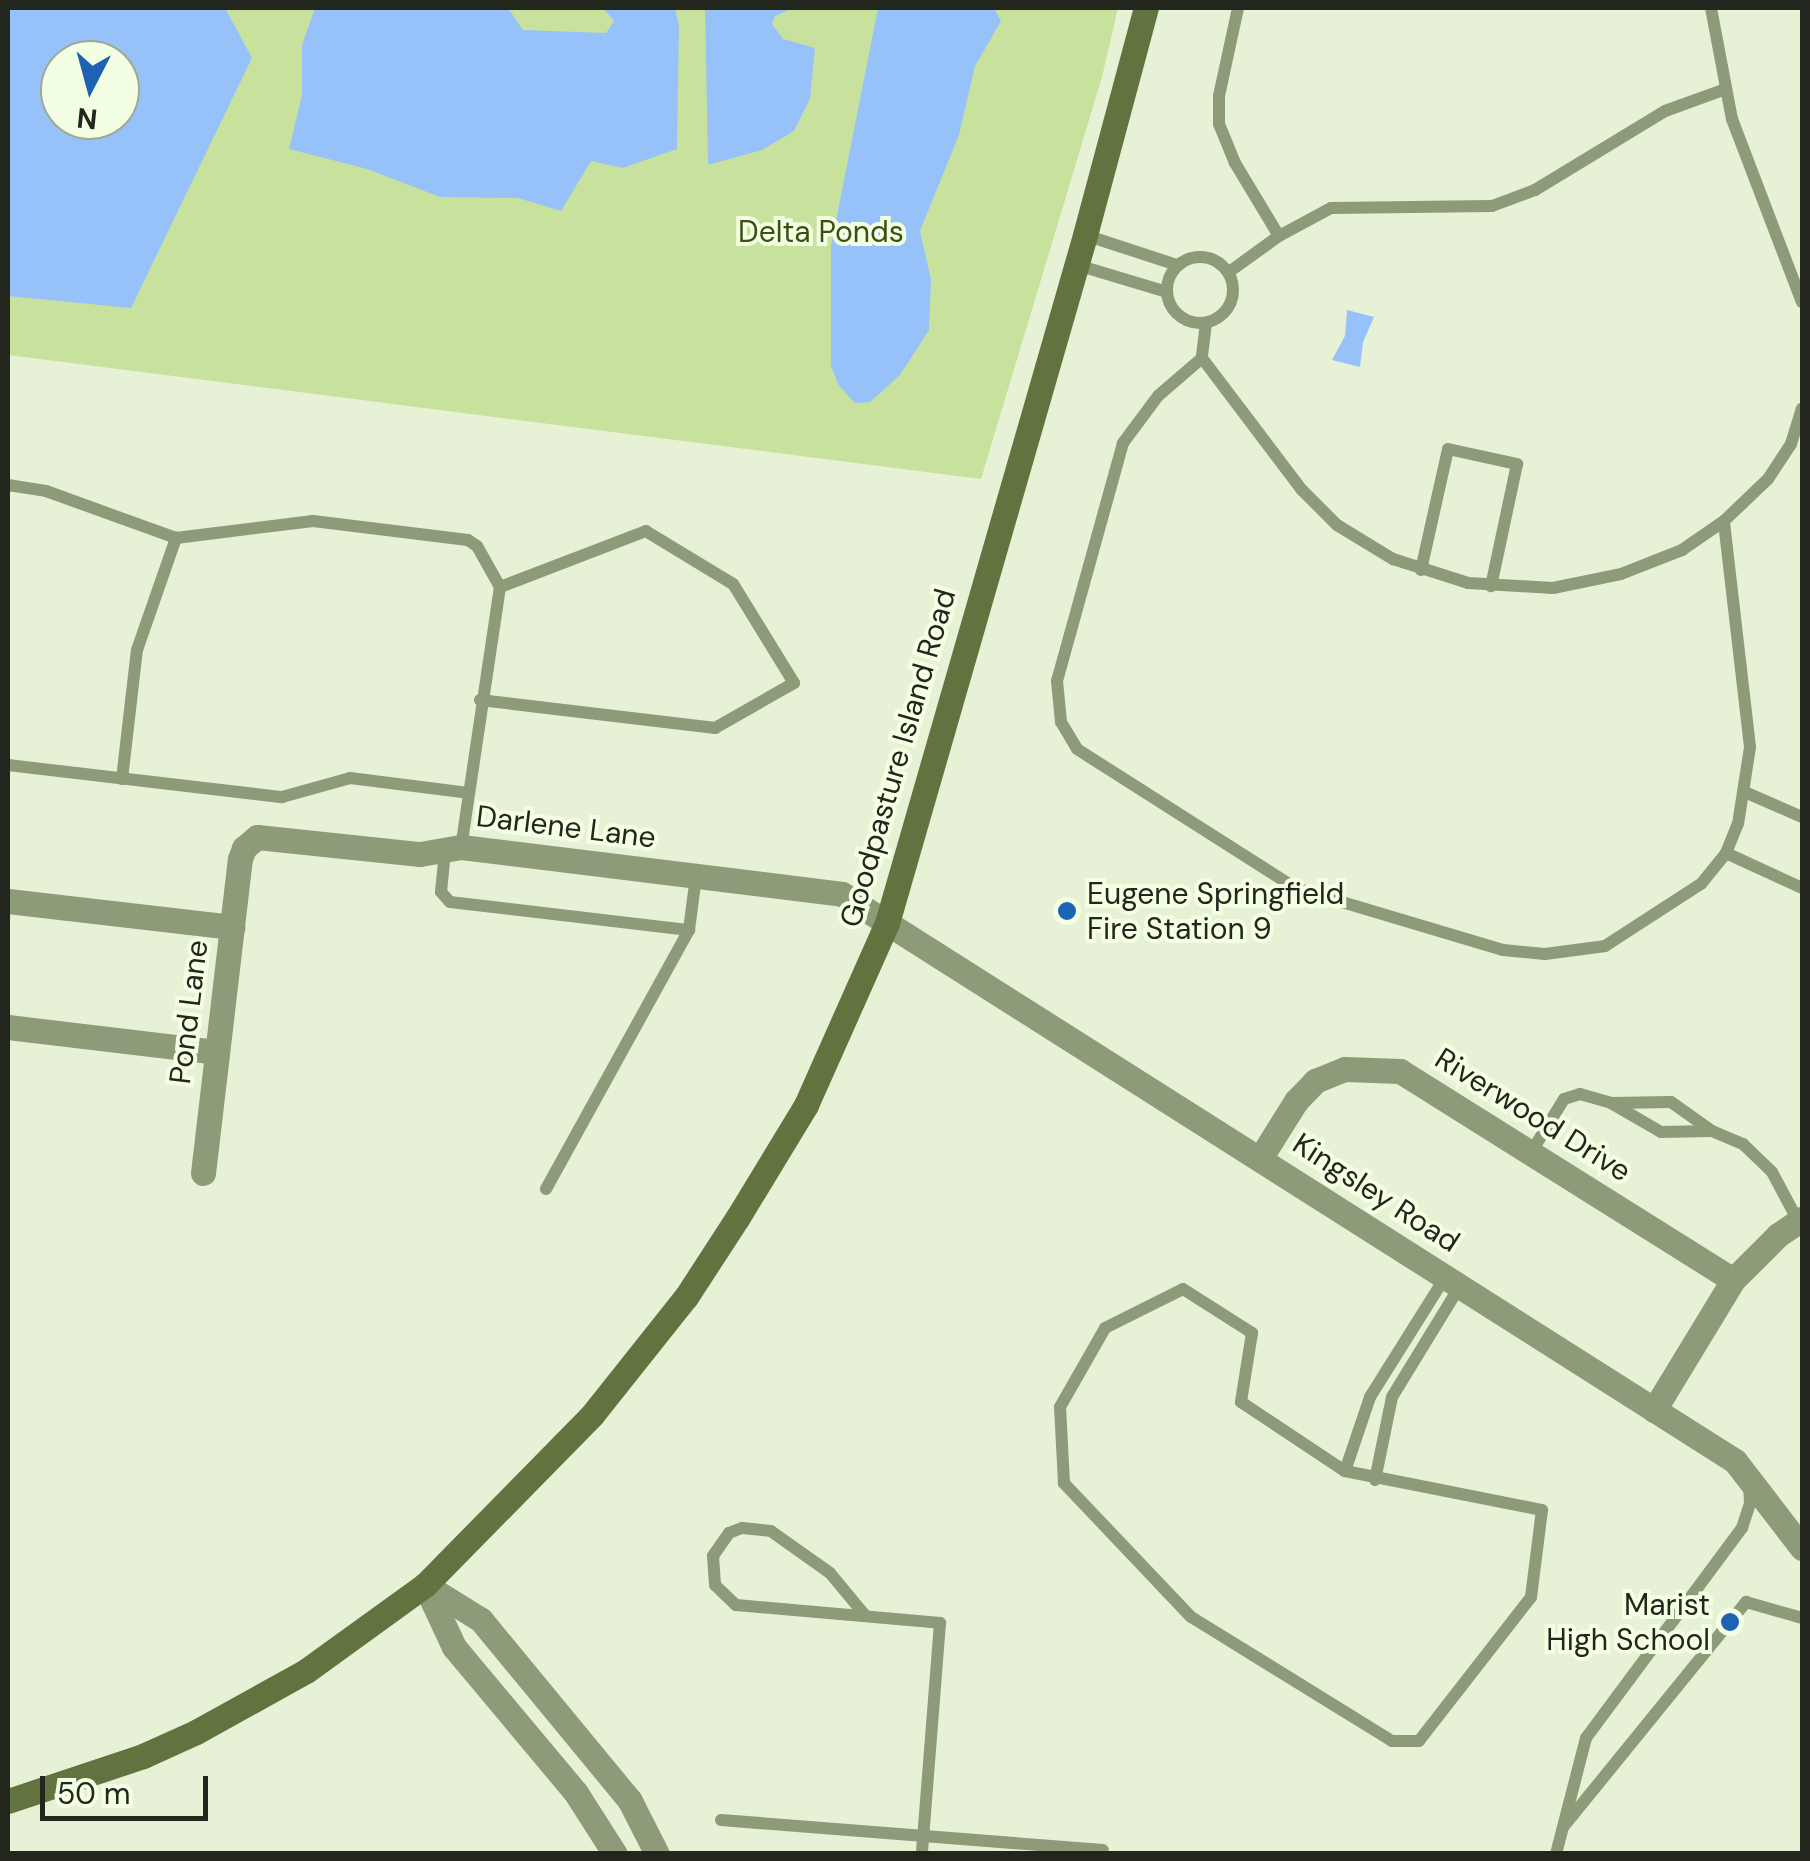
<!DOCTYPE html>
<html>
<head>
<meta charset="utf-8">
<style>
	body { margin:0 }
	#map { position:relative; width:1810px; height:1861px; overflow:hidden; background:#e6f1d5; font-family:"DM Sans",sans-serif }
	div>[style] { position:absolute }
	.green>* { inset:0; background:#c8e29e }
	.water>* { inset:0; background:#97c2f9 }
	.service>* { height:12px; margin:-6px; padding:0 6px; transform-origin:6px; border-radius:6px; background:#8d9b78 }
	.service>.ring { margin:-6px; padding:0; box-sizing:content-box; background:none; border:12px solid #8d9b78; border-radius:50% }
	.minor>* { height:25px; margin:-12.5px; padding:0 12.5px; transform-origin:12.5px; border-radius:12.5px; background:#8d9b78 }
	.tertiary>* { height:25px; margin:-12.5px; padding:0 12.5px; transform-origin:12.5px; border-radius:12.5px; background:#8d9b78 }
	.secondary>* { height:25px; margin:-12.5px; padding:0 12.5px; transform-origin:12.5px; border-radius:12.5px; background:#617440 }
	.dots>* { width:28px; height:28px; translate:-50% -50%; box-sizing:border-box; border:5px solid #f3ffe3; border-radius:50% }
	span { translate:-50% -50%; white-space:nowrap; text-align:center; line-height:1.15; -webkit-text-stroke:8px #f3ffe3; paint-order:stroke }
	.park-label { font-size:30px; color:#3c4e12 }
	.street-label { font-size:30px; color:#22261c }
	.poi-label { font-size:30px; color:#22261c }
	.left { translate:0 -50%; text-align:left }
	.right { translate:-100% -50%; text-align:right }
	.frame { position:absolute; inset:0; border:10px solid #22261c; pointer-events:none }
	.north { position:absolute; left:40px; top:40px; width:100px; height:100px; box-sizing:border-box; background:#f3ffe3; border:2px solid #9fa893; border-radius:50%; rotate:186deg; font-size:28px; font-weight:700; line-height:40px; text-align:center; color:#22261c }
	.north::after { content:''; display:block; margin:auto; width:35px; height:45px; background:#1e63b3; clip-path:polygon(50% 0,100% 100%,50% 72%,0 100%) }
	.scale { position:absolute; left:40px; top:1776px; width:168px; height:45px; box-sizing:border-box; border:5px solid #22261c; border-top:0; padding-left:12px; font-size:30px; line-height:35px; white-space:nowrap; color:#22261c; -webkit-text-stroke:8px #f3ffe3; paint-order:stroke }
</style>
</head>
<body>
<div id="map">
	<div class="green">
		<i style="clip-path:polygon(evenodd,8px 8px,1118px 8px,1102px 77px,981px 479px,8px 355px,8px 8px,60px 60px,120px 60px,120px 120px,60px 120px,60px 60px)"></i>
	</div>
	<div class="water">
		<i style="clip-path:polygon(evenodd,8px 8px,225px 8px,252px 58px,131px 308px,8px 296px,8px 8px,60px 60px,120px 60px,120px 120px,60px 120px,60px 60px)"></i>
		<i style="clip-path:polygon(315px 8px,508px 8px,523px 30px,606px 33px,614px 21px,603px 8px,675px 8px,679px 26px,677px 149px,623px 168px,591px 161px,561px 211px,518px 198px,440px 197px,367px 169px,289px 149px,302px 95px,302px 45px)"></i>
		<i style="clip-path:polygon(705px 8px,793px 8px,775px 16px,772px 24px,783px 39px,815px 48px,810px 99px,794px 131px,762px 150px,708px 165px)"></i>
		<i style="clip-path:polygon(878px 8px,994px 8px,1001px 21px,975px 66px,959px 135px,920px 231px,931px 279px,929px 330px,900px 375px,870px 402px,855px 403px,839px 386px,831px 366px,831px 246px)"></i>
		<i style="clip-path:polygon(1347px 310px,1374px 317px,1363px 342px,1360px 367px,1332px 360px,1345px 336px)"></i>
	</div>
	<div class="service">
		<i style="left:1238px;top:8px;width:90px;rotate:102.2deg"></i>
		<i style="left:1219px;top:96px;width:28px;rotate:90deg"></i>
		<i style="left:1219px;top:124px;width:42px;rotate:67.7deg"></i>
		<i style="left:1235px;top:163px;width:85px;rotate:58.9deg"></i>
		<i style="left:1711px;top:8px;width:113px;rotate:79.3deg"></i>
		<i style="left:1732px;top:119px;width:196px;rotate:69.1deg"></i>
		<i style="left:1085px;top:235px;width:97px;rotate:18.1deg"></i>
		<i class="ring" style="left:1167px;top:257px;width:54px;height:54px"></i>
		<i style="left:1077px;top:265px;width:94px;rotate:16.7deg"></i>
		<i style="left:1229px;top:272px;width:62px;rotate:-35.8deg"></i>
		<i style="left:1279px;top:236px;width:59px;rotate:-28.3deg"></i>
		<i style="left:1331px;top:208px;width:161px;rotate:-0.7deg"></i>
		<i style="left:1492px;top:206px;width:46px;rotate:-20.4deg"></i>
		<i style="left:1535px;top:190px;width:152px;rotate:-31.3deg"></i>
		<i style="left:1665px;top:111px;width:62px;rotate:-19.9deg"></i>
		<i style="left:1206px;top:323px;width:35px;rotate:97deg"></i>
		<i style="left:1202px;top:358px;width:166px;rotate:52.9deg"></i>
		<i style="left:1302px;top:490px;width:49px;rotate:45deg"></i>
		<i style="left:1337px;top:525px;width:66px;rotate:31.3deg"></i>
		<i style="left:1393px;top:559px;width:79px;rotate:17.7deg"></i>
		<i style="left:1468px;top:583px;width:85px;rotate:3.4deg"></i>
		<i style="left:1553px;top:588px;width:69px;rotate:-11.6deg"></i>
		<i style="left:1621px;top:574px;width:66px;rotate:-21.5deg"></i>
		<i style="left:1682px;top:550px;width:51px;rotate:-34.6deg"></i>
		<i style="left:1724px;top:521px;width:61px;rotate:-43.7deg"></i>
		<i style="left:1768px;top:479px;width:42px;rotate:-56.7deg"></i>
		<i style="left:1791px;top:444px;width:37px;rotate:-73deg"></i>
		<i style="left:1202px;top:358px;width:58px;rotate:139.2deg"></i>
		<i style="left:1158px;top:396px;width:59px;rotate:126.7deg"></i>
		<i style="left:1123px;top:443px;width:247px;rotate:105.5deg"></i>
		<i style="left:1057px;top:681px;width:41px;rotate:84.4deg"></i>
		<i style="left:1061px;top:722px;width:31px;rotate:59deg"></i>
		<i style="left:1077px;top:749px;width:259px;rotate:32.5deg"></i>
		<i style="left:1295px;top:888px;width:217px;rotate:16.6deg"></i>
		<i style="left:1503px;top:950px;width:42px;rotate:5.4deg"></i>
		<i style="left:1545px;top:954px;width:61px;rotate:-7.6deg"></i>
		<i style="left:1605px;top:946px;width:114px;rotate:-32.9deg"></i>
		<i style="left:1701px;top:884px;width:40px;rotate:-51deg"></i>
		<i style="left:1726px;top:853px;width:31px;rotate:-68deg"></i>
		<i style="left:1738px;top:824px;width:78px;rotate:-81.1deg"></i>
		<i style="left:1750px;top:747px;width:227px;rotate:-96.6deg"></i>
		<i style="left:8px;top:485px;width:38px;rotate:9deg"></i>
		<i style="left:46px;top:491px;width:138px;rotate:19.9deg"></i>
		<i style="left:176px;top:538px;width:138px;rotate:-7.1deg"></i>
		<i style="left:313px;top:521px;width:156px;rotate:7deg"></i>
		<i style="left:468px;top:540px;width:11px;rotate:34deg"></i>
		<i style="left:477px;top:546px;width:47px;rotate:60.7deg"></i>
		<i style="left:500px;top:587px;width:263px;rotate:98.5deg"></i>
		<i style="left:1421px;top:570px;width:124px;rotate:-77.4deg"></i>
		<i style="left:1448px;top:449px;width:71px;rotate:12.3deg"></i>
		<i style="left:1517px;top:464px;width:125px;rotate:102deg"></i>
		<i style="left:480px;top:700px;width:237px;rotate:6.8deg"></i>
		<i style="left:715px;top:728px;width:91px;rotate:-29.7deg"></i>
		<i style="left:794px;top:683px;width:116px;rotate:-121.6deg"></i>
		<i style="left:733px;top:584px;width:102px;rotate:-148.7deg"></i>
		<i style="left:646px;top:531px;width:156px;rotate:159deg"></i>
		<i style="left:8px;top:765px;width:276px;rotate:6.7deg"></i>
		<i style="left:282px;top:797px;width:71px;rotate:-15.6deg"></i>
		<i style="left:350px;top:778px;width:119px;rotate:7.2deg"></i>
		<i style="left:122px;top:779px;width:130px;rotate:-83.4deg"></i>
		<i style="left:137px;top:650px;width:119px;rotate:-70.8deg"></i>
		<i style="left:1747px;top:793px;width:60px;rotate:23.6deg"></i>
		<i style="left:445px;top:851px;width:41px;rotate:95.6deg"></i>
		<i style="left:441px;top:892px;width:13px;rotate:48deg"></i>
		<i style="left:450px;top:902px;width:241px;rotate:6.7deg"></i>
		<i style="left:689px;top:930px;width:54px;rotate:-82.6deg"></i>
		<i style="left:1726px;top:853px;width:84px;rotate:24.7deg"></i>
		<i style="left:1611px;top:1103px;width:60px;rotate:-1deg"></i>
		<i style="left:1671px;top:1102px;width:50px;rotate:35.3deg"></i>
		<i style="left:1712px;top:1131px;width:34px;rotate:23deg"></i>
		<i style="left:1743px;top:1144px;width:40px;rotate:44deg"></i>
		<i style="left:1772px;top:1172px;width:55px;rotate:62deg"></i>
		<i style="left:1532px;top:1151px;width:61px;rotate:-58.4deg"></i>
		<i style="left:1564px;top:1099px;width:17px;rotate:-17deg"></i>
		<i style="left:1580px;top:1094px;width:32px;rotate:16deg"></i>
		<i style="left:1611px;top:1103px;width:58px;rotate:30.1deg"></i>
		<i style="left:1661px;top:1132px;width:51px;rotate:-1.1deg"></i>
		<i style="left:546px;top:1189px;width:296px;rotate:-61.1deg"></i>
		<i style="left:1183px;top:1289px;width:82px;rotate:32.5deg"></i>
		<i style="left:1252px;top:1333px;width:70px;rotate:99.1deg"></i>
		<i style="left:1241px;top:1402px;width:125px;rotate:33.6deg"></i>
		<i style="left:1345px;top:1471px;width:201px;rotate:11.2deg"></i>
		<i style="left:1542px;top:1510px;width:88px;rotate:97.2deg"></i>
		<i style="left:1531px;top:1597px;width:182px;rotate:127.9deg"></i>
		<i style="left:1419px;top:1741px;width:27px;rotate:180deg"></i>
		<i style="left:1392px;top:1741px;width:236px;rotate:-148.3deg"></i>
		<i style="left:1191px;top:1617px;width:185px;rotate:-133.5deg"></i>
		<i style="left:1064px;top:1483px;width:76px;rotate:-93deg"></i>
		<i style="left:1060px;top:1407px;width:91px;rotate:-60.3deg"></i>
		<i style="left:1105px;top:1328px;width:87px;rotate:-26.6deg"></i>
		<i style="left:1345px;top:1471px;width:78px;rotate:-71.3deg"></i>
		<i style="left:1370px;top:1397px;width:143px;rotate:-57.9deg"></i>
		<i style="left:1375px;top:1480px;width:85px;rotate:-78.4deg"></i>
		<i style="left:1392px;top:1397px;width:130px;rotate:-58.5deg"></i>
		<i style="left:864px;top:1614px;width:53px;rotate:-129.7deg"></i>
		<i style="left:830px;top:1573px;width:72px;rotate:-144.6deg"></i>
		<i style="left:771px;top:1531px;width:29px;rotate:-174deg"></i>
		<i style="left:742px;top:1528px;width:14px;rotate:159deg"></i>
		<i style="left:729px;top:1533px;width:28px;rotate:125deg"></i>
		<i style="left:713px;top:1556px;width:29px;rotate:86deg"></i>
		<i style="left:715px;top:1585px;width:29px;rotate:44deg"></i>
		<i style="left:736px;top:1605px;width:205px;rotate:5deg"></i>
		<i style="left:940px;top:1623px;width:232px;rotate:94.5deg"></i>
		<i style="left:721px;top:1820px;width:383px;rotate:4.5deg"></i>
		<i style="left:1564px;top:1826px;width:289px;rotate:-50.9deg"></i>
		<i style="left:1746px;top:1602px;width:58px;rotate:15.9deg"></i>
		<i style="left:1556px;top:1854px;width:120px;rotate:-75.5deg"></i>
		<i style="left:1586px;top:1738px;width:262px;rotate:-53.4deg"></i>
		<i style="left:1742px;top:1528px;width:26px;rotate:-72deg"></i>
		<i style="left:1750px;top:1503px;width:19px;rotate:-93deg"></i>
	</div>
	<div class="minor">
		<i style="left:8px;top:901px;width:226px;rotate:6.6deg"></i>
		<i style="left:8px;top:1027px;width:210px;rotate:6.8deg"></i>
		<i style="left:1261px;top:1157px;width:66px;rotate:-58deg"></i>
		<i style="left:1296px;top:1101px;width:28px;rotate:-46deg"></i>
		<i style="left:1315px;top:1081px;width:32px;rotate:-22deg"></i>
		<i style="left:1345px;top:1069px;width:55px;rotate:2.1deg"></i>
		<i style="left:1400px;top:1071px;width:393px;rotate:32.1deg"></i>
		<i style="left:203px;top:1173px;width:316px;rotate:-83.3deg"></i>
		<i style="left:240px;top:859px;width:12px;rotate:-70deg"></i>
		<i style="left:244px;top:848px;width:17px;rotate:-40deg"></i>
		<i style="left:257px;top:837px;width:164px;rotate:6deg"></i>
		<i style="left:420px;top:854px;width:42px;rotate:-9.7deg"></i>
		<i style="left:461px;top:847px;width:384px;rotate:7deg"></i>
		<i style="left:842px;top:894px;width:54px;rotate:32.8deg"></i>
		<i style="left:1654px;top:1410px;width:152px;rotate:-58.7deg"></i>
		<i style="left:1733px;top:1280px;width:64px;rotate:-45deg"></i>
		<i style="left:1778px;top:1235px;width:29px;rotate:-34deg"></i>
	</div>
	<div class="tertiary">
		<i style="left:887px;top:923px;width:1004px;rotate:32.39deg"></i>
		<i style="left:1735px;top:1461px;width:110px;rotate:52.4deg"></i>
		<i style="left:425px;top:1585px;width:66px;rotate:32deg"></i>
		<i style="left:481px;top:1620px;width:234px;rotate:50.5deg"></i>
		<i style="left:630px;top:1801px;width:59px;rotate:63deg"></i>
		<i style="left:425px;top:1585px;width:68px;rotate:64.9deg"></i>
		<i style="left:454px;top:1647px;width:190px;rotate:50.1deg"></i>
		<i style="left:576px;top:1793px;width:72px;rotate:57.4deg"></i>
	</div>
	<div class="secondary">
		<i style="left:8px;top:1801px;width:142px;rotate:-18.4deg"></i>
		<i style="left:143px;top:1756px;width:58px;rotate:-24.4deg"></i>
		<i style="left:196px;top:1732px;width:126px;rotate:-29deg"></i>
		<i style="left:306px;top:1671px;width:147px;rotate:-35.9deg"></i>
		<i style="left:425px;top:1585px;width:238px;rotate:-45.5deg"></i>
		<i style="left:592px;top:1415px;width:151px;rotate:-51.5deg"></i>
		<i style="left:686px;top:1297px;width:95px;rotate:-57deg"></i>
		<i style="left:738px;top:1217px;width:131px;rotate:-58.7deg"></i>
		<i style="left:806px;top:1105px;width:199px;rotate:-66deg"></i>
		<i style="left:887px;top:923px;width:716px;rotate:-73.94deg"></i>
		<i style="left:1085px;top:235px;width:235px;rotate:-75deg"></i>
	</div>
	<div class="dots">
		<i style="left:1067px;top:911px;background:#1e63b3"></i>
		<i style="left:1730px;top:1622px;background:#1e63b3"></i>
	</div>
	<div class="park-label">
		<span style="left:821px;top:232px">Delta Ponds</span>
	</div>
	<div class="street-label">
		<span style="left:898px;top:758px;rotate:-74deg">Goodpasture Island Road</span>
		<span style="left:566px;top:827px;rotate:7deg">Darlene Lane</span>
		<span style="left:189px;top:1012px;rotate:-83deg">Pond Lane</span>
		<span style="left:1533px;top:1115px;rotate:32deg">Riverwood Drive</span>
		<span style="left:1376px;top:1193px;rotate:33deg">Kingsley Road</span>
	</div>
	<div class="poi-label">
		<span class="left" style="left:1087px;top:911px">Eugene Springfield<br>Fire Station 9</span>
		<span class="right" style="left:1710px;top:1622px">Marist<br>High School</span>
	</div>
	<div class="frame"></div>
	<div class="north">N</div>
	<div class="scale">50 m</div>
</div>
</body>
</html>
